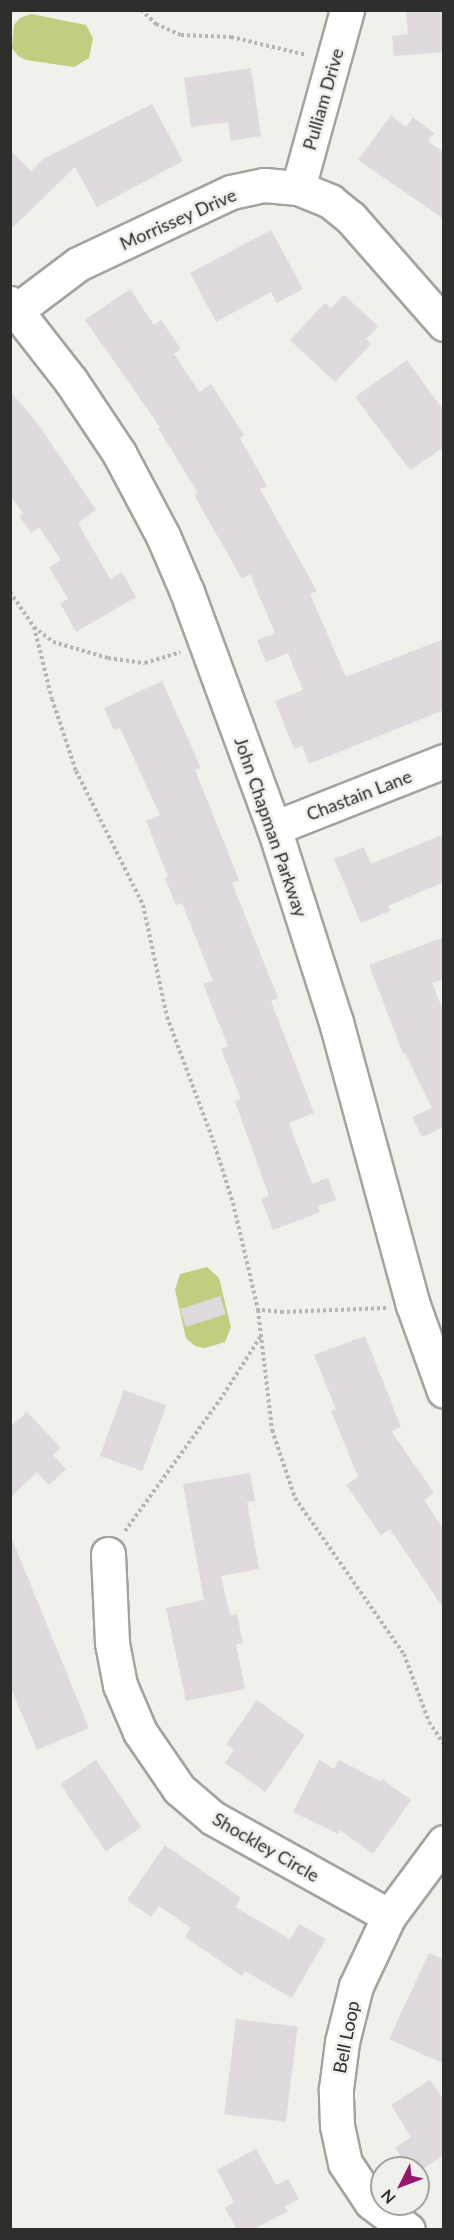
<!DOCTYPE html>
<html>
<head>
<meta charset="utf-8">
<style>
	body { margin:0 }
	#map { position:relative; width:454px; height:2240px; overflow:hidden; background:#eff1ea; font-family:Lato,sans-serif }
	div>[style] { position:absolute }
	.green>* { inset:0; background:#c3cd80 }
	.building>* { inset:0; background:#e0d9dd; transform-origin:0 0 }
	.path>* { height:4px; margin-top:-2px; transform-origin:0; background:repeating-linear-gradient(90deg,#b4b6b0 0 3px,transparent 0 6px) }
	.roads { filter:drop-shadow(2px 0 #a3a49e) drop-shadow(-2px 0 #a3a49e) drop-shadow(0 2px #a3a49e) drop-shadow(0 -2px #a3a49e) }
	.minor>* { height:33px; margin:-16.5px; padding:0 16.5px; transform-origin:16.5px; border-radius:16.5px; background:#fff }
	span { translate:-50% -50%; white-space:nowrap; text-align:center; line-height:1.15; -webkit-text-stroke:5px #eff1ea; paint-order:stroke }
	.street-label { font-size:18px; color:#2e2e2c }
	.frame { position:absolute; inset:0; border:12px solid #2e2e2c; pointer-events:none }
	.north { position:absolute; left:370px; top:2156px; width:60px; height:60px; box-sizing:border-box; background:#eff1ea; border:2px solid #a2a39e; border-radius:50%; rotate:228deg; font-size:16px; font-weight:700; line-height:24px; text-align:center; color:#2e2e2c }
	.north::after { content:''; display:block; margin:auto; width:21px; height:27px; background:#97176f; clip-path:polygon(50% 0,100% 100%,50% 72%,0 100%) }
</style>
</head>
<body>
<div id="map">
	<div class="green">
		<i style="clip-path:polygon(31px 14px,86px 25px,93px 38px,89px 58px,74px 67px,26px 60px,18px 56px,12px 48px,14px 25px,20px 18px)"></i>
		<i style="clip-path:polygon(207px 1267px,219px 1278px,231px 1327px,225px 1342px,205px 1348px,195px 1346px,186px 1338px,175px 1290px,180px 1274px)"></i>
	</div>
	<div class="building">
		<i style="clip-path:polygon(406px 10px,444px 10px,444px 52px,394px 56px,392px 36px,408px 34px)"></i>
		<i style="clip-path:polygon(251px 68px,261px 136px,231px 141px,228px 122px,191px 127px,184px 78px)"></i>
		<i style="clip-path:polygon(152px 104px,183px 161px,97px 207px,75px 167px,10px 230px,10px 150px,31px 171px,43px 159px)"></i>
		<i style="clip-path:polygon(391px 115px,406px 127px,413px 117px,434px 133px,428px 141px,444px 153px,444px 219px,358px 160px)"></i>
		<i style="clip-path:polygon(271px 230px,303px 289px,277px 303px,271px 292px,216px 322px,190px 273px)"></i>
		<i style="clip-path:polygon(130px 289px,154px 325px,161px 320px,181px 349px,174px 354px,199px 392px,211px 384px,244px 435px,240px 438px,267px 486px,260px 489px,317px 591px,310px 594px,346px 677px,444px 639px,444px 710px,309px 764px,302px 746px,294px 749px,275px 701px,303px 690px,288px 653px,266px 662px,257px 640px,275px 633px,250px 574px,242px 579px,194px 495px,198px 493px,158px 428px,160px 427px,85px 320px)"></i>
		<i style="clip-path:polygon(344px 295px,378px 326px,366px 339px,371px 344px,335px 382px,290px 340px,325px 303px,331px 308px)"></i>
		<i style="clip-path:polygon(407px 360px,444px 411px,444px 447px,410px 470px,355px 397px)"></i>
		<i style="clip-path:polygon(10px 391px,38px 424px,96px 510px,78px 523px,110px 579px,122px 572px,136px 597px,76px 632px,60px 603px,68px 599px,49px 567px,61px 560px,39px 527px,31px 533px,19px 516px,23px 513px,10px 495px)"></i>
		<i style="clip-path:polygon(162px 681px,201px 768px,195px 770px,239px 880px,232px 883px,278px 998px,271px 1001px,314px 1113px,289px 1123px,312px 1184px,328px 1178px,336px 1200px,318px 1206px,320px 1212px,273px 1230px,261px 1199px,269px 1196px,235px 1101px,241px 1099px,221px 1049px,228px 1046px,203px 984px,213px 981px,182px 903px,176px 905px,165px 878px,168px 877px,146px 821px,160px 815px,120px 728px,114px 730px,104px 708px)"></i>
		<i style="clip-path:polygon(444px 834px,444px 882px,388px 906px,390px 911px,361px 923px,334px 859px,364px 847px,371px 864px)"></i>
		<i style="clip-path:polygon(444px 937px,444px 979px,432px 983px,444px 1013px,444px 1132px,442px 1128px,422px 1137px,412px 1117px,432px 1108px,405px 1053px,403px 1053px,369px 965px)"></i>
		<i style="left:220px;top:1296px;width:19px;height:42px;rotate:72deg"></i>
		<i style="clip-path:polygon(365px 1336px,401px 1427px,391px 1431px,434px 1493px,424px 1500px,444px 1530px,444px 1609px,390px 1529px,381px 1535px,346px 1485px,358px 1477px,331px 1411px,336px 1409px,314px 1355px)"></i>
		<i style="left:124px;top:1390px;width:45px;height:70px;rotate:20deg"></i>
		<i style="clip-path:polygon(27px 1412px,61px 1448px,53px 1455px,66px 1469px,49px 1485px,37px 1472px,10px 1498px,10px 1427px)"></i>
		<i style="clip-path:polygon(250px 1473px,255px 1501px,247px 1502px,259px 1569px,221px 1576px,230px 1615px,237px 1614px,243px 1643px,236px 1644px,245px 1689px,186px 1701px,166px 1608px,204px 1600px,183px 1484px)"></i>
		<i style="clip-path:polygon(12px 1539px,89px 1728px,37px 1750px,10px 1686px)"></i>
		<i style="clip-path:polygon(257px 1700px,305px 1735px,265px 1792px,225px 1763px,234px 1750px,226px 1744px)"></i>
		<i style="left:96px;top:1760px;width:81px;height:43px;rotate:56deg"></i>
		<i style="clip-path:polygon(319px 1760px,334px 1769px,339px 1760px,380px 1781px,382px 1779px,411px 1800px,373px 1854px,340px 1830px,338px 1834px,293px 1812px)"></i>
		<i style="clip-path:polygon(165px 1845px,241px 1898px,235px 1907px,290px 1939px,299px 1924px,326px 1939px,292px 1998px,245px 1971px,242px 1976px,185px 1937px,191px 1928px,159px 1906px,151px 1917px,127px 1900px)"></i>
		<i style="clip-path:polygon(429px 1953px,444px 1960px,444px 2064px,389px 2039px)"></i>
		<i style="left:236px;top:2019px;width:62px;height:96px;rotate:7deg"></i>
		<i style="clip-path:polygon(430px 2080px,444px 2100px,444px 2155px,424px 2168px,408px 2168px,395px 2148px,411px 2137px,391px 2105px)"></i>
		<i style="clip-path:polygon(256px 2149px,276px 2185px,288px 2179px,299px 2199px,284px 2207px,288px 2211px,254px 2229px,237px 2229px,225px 2208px,234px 2202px,217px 2170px)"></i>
	</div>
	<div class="path">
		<i style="left:141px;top:10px;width:21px;rotate:43deg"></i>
		<i style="left:156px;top:24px;width:27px;rotate:24deg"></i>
		<i style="left:181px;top:35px;width:50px;rotate:2.3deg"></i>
		<i style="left:231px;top:37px;width:78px;rotate:13.3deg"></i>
		<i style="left:10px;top:592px;width:42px;rotate:55.6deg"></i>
		<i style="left:34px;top:627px;width:74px;rotate:76deg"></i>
		<i style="left:52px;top:699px;width:76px;rotate:71.6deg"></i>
		<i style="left:76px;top:771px;width:150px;rotate:63.4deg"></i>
		<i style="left:143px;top:905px;width:115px;rotate:77.9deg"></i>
		<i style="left:167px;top:1017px;width:131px;rotate:69.5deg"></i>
		<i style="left:213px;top:1140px;width:66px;rotate:72.4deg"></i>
		<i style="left:233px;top:1203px;width:110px;rotate:76.8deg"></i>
		<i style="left:34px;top:627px;width:24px;rotate:38deg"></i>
		<i style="left:53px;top:642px;width:57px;rotate:16.2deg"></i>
		<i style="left:108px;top:658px;width:37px;rotate:8deg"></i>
		<i style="left:145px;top:663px;width:37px;rotate:-17deg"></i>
		<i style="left:386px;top:1308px;width:103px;rotate:177.8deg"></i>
		<i style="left:283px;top:1312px;width:25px;rotate:-175deg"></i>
		<i style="left:258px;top:1310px;width:121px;rotate:83.3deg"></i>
		<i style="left:272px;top:1430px;width:72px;rotate:71.3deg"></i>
		<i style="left:295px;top:1498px;width:190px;rotate:55.1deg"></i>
		<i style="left:404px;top:1654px;width:72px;rotate:69.8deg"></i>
		<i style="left:429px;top:1722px;width:27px;rotate:56deg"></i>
		<i style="left:125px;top:1531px;width:162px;rotate:-54.1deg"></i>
		<i style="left:220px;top:1400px;width:76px;rotate:-57.4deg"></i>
	</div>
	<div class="roads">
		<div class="minor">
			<i style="left:298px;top:188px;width:185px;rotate:-74.6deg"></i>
			<i style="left:10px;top:303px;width:99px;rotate:52deg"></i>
			<i style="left:71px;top:381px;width:87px;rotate:56.3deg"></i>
			<i style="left:119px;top:453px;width:94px;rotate:62.1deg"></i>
			<i style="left:163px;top:536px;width:61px;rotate:66.8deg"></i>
			<i style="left:187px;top:592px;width:252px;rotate:69.8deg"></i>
			<i style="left:274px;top:828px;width:204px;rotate:72.3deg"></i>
			<i style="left:336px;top:1022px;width:293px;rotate:74.8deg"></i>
			<i style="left:413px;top:1305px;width:91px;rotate:70.2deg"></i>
			<i style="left:17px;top:310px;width:76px;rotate:-37deg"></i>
			<i style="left:78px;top:264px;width:169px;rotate:-25.2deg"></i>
			<i style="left:231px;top:192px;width:34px;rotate:-12deg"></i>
			<i style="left:264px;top:185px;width:34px;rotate:5deg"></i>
			<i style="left:298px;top:188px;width:35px;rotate:22deg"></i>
			<i style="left:330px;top:201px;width:27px;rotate:39deg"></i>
			<i style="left:351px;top:218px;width:141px;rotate:48.7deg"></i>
			<i style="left:274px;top:828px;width:183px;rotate:-21.5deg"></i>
			<i style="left:108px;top:1554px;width:89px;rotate:87.4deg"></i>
			<i style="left:112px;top:1643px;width:43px;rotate:79.2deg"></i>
			<i style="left:120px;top:1685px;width:51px;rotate:66.9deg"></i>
			<i style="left:140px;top:1732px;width:69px;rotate:55.6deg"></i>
			<i style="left:179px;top:1789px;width:45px;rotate:40.5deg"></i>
			<i style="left:213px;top:1818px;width:201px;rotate:29.1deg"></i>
			<i style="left:408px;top:2230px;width:46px;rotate:-142.9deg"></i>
			<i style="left:371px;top:2202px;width:47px;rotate:-123.7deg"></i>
			<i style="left:345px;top:2163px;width:38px;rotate:-102deg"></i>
			<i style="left:337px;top:2126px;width:37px;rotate:-92deg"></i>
			<i style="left:336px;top:2089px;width:47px;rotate:-82.7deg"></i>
			<i style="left:342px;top:2042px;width:58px;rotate:-76deg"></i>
			<i style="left:356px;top:1986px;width:77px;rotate:-64.8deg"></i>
			<i style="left:389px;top:1916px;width:92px;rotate:-53.4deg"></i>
		</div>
	</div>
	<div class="street-label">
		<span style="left:323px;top:99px;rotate:-74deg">Pulliam Drive</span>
		<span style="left:178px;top:219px;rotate:-24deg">Morrissey Drive</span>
		<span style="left:359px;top:795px;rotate:-21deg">Chastain Lane</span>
		<span style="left:271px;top:827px;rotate:71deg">John Chapman Parkway</span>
		<span style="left:266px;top:1847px;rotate:30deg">Shockley Circle</span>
		<span style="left:346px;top:2037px;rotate:-79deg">Bell Loop</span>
	</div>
	<div class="frame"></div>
	<div class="north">N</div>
</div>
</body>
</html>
